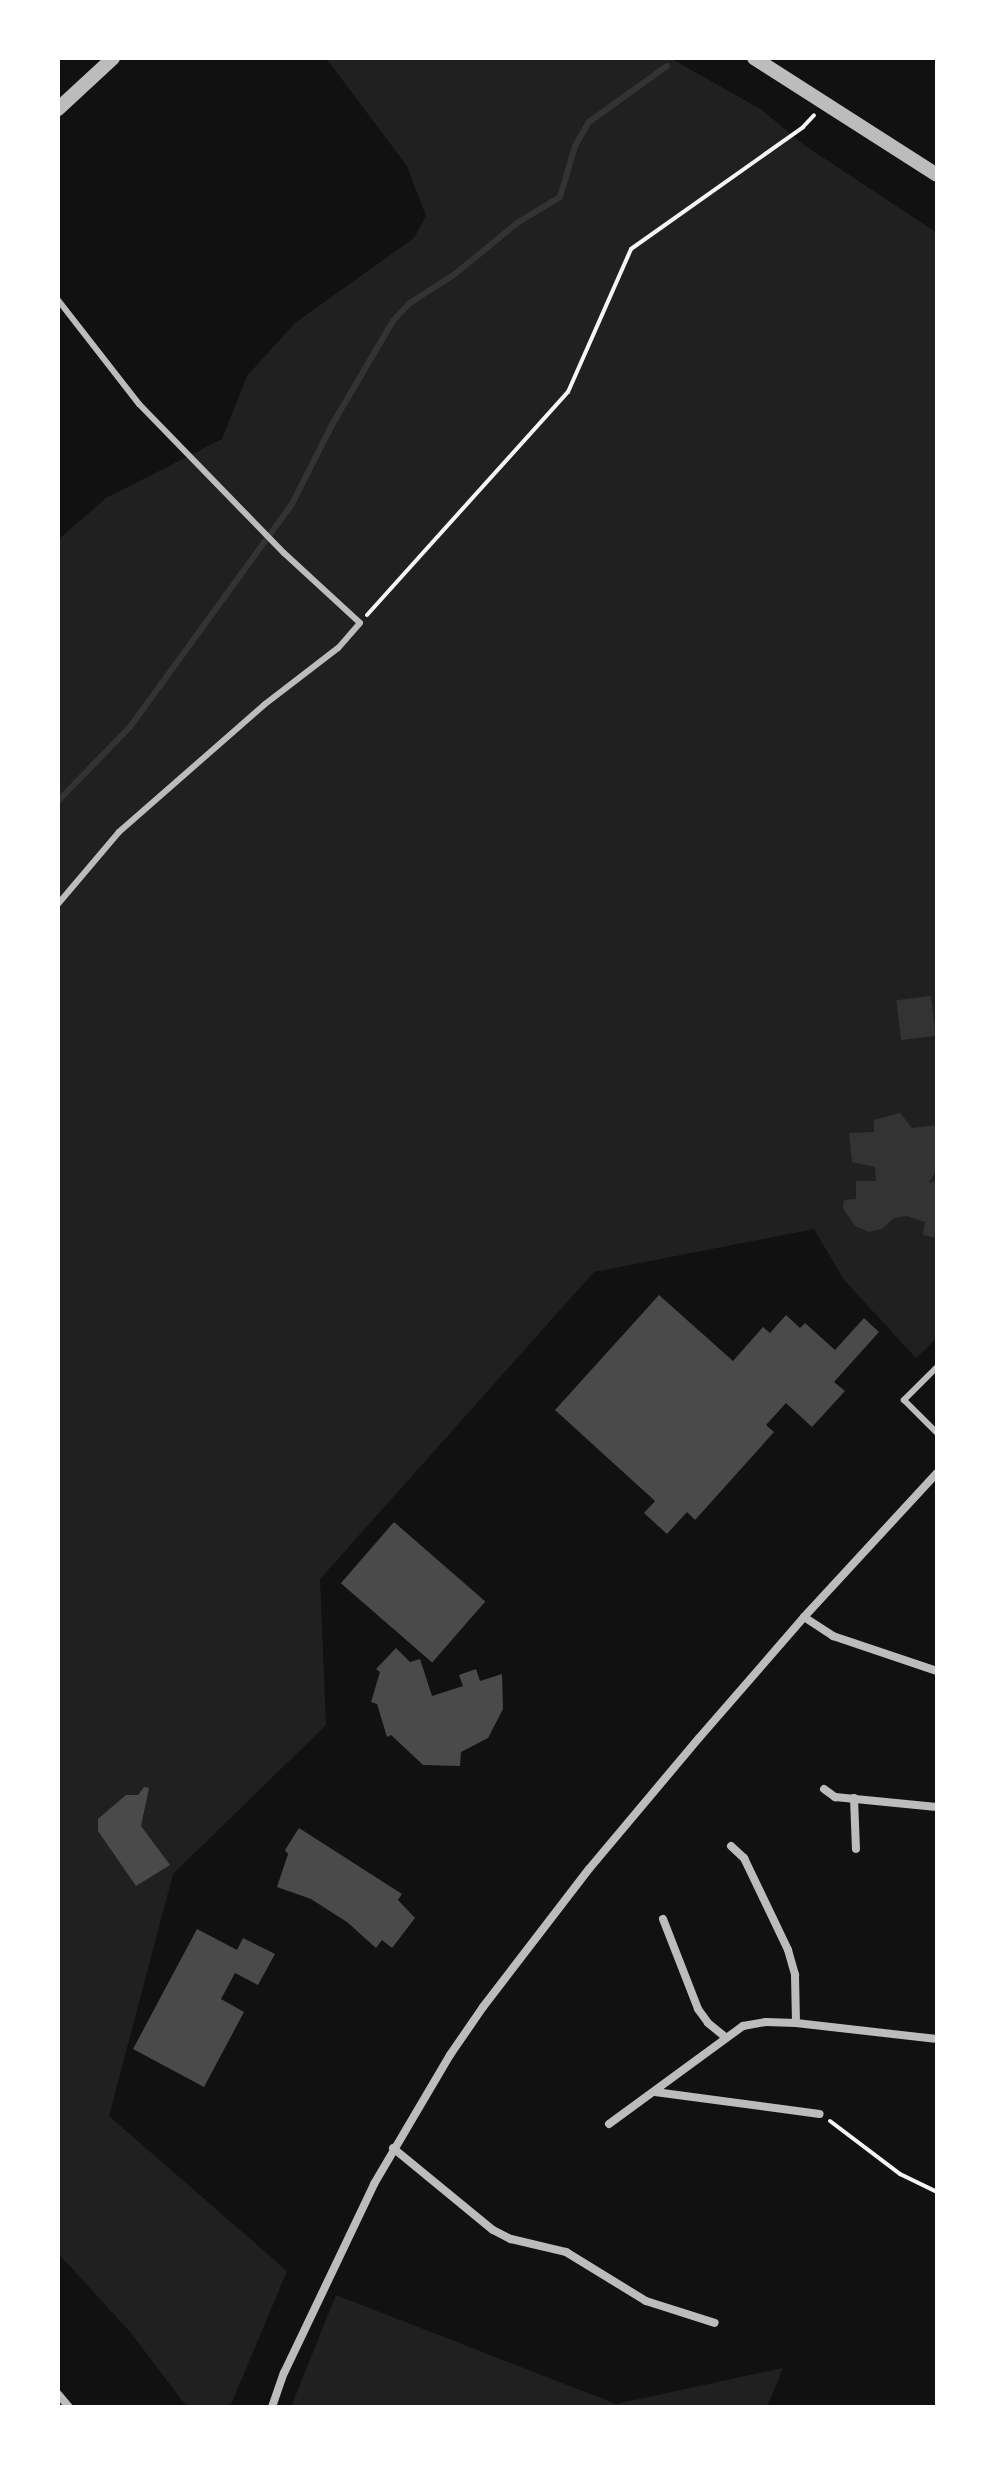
<!DOCTYPE html>
<html>
<head>
<meta charset="utf-8">
<style>
	body { margin:0 }
	#map { position:relative; width:995px; height:2465px; overflow:hidden; background:#111; font-family:Karla,sans-serif }
	div>[style] { position:absolute }
	.green>* { inset:0; background:#202020 }
	.water>* { inset:0; background:#333; transform-origin:0 0 }
	.stream>* { height:6px; margin:-3px; padding:0 3px; transform-origin:3px; border-radius:3px; background:#333 }
	.building>* { inset:0; background:#4a4a4a; transform-origin:0 0 }
	.path>* { height:4px; margin:-2px; padding:0 2px; transform-origin:2px; border-radius:2px; background:#f5f5f5 }
	.service>* { height:6px; margin:-3px; padding:0 3px; transform-origin:3px; border-radius:3px; background:#bcbcbc }
	.minor>* { height:8px; margin:-4px; padding:0 4px; transform-origin:4px; border-radius:4px; background:#bcbcbc }
	.tertiary>* { height:14px; margin:-7px; padding:0 7px; transform-origin:7px; border-radius:7px; background:#bcbcbc }
	span { translate:-50% -50%; white-space:nowrap; text-align:center; line-height:1.15; -webkit-text-stroke:6px #fff; paint-order:stroke }
	.frame { position:absolute; inset:0; border:60px solid #fff; pointer-events:none }
</style>
</head>
<body>
<div id="map">
	<div class="green">
		<i style="clip-path:polygon(326px 58px,670px 58px,762px 110px,804px 145px,937px 233px,937px 1338px,916px 1358px,844px 1280px,814px 1229px,594px 1272px,320px 1579px,326px 1725px,173px 1874px,109px 2116px,287px 2271px,230px 2407px,187px 2407px,131px 2333px,58px 2253px,58px 540px,106px 498px,222px 439px,247px 376px,295px 323px,414px 238px,426px 216px,407px 166px)"></i>
		<i style="clip-path:polygon(336px 2295px,616px 2404px,783px 2368px,767px 2407px,291px 2407px)"></i>
	</div>
	<div class="water">
		<i style="left:931px;top:996px;width:40px;height:35px;rotate:83deg"></i>
		<i style="clip-path:polygon(900px 1113px,912px 1128px,937px 1125px,937px 1169px,929px 1183px,937px 1180px,937px 1238px,923px 1235px,925px 1222px,907px 1216px,894px 1218px,882px 1229px,869px 1232px,855px 1226px,843px 1208px,844px 1200px,856px 1199px,856px 1181px,876px 1181px,875px 1167px,852px 1162px,849px 1133px,874px 1132px,874px 1120px)"></i>
	</div>
	<div class="stream">
		<i style="left:58px;top:801px;width:103px;rotate:-45.8deg"></i>
		<i style="left:130px;top:727px;width:276px;rotate:-54deg"></i>
		<i style="left:292px;top:504px;width:91px;rotate:-63.2deg"></i>
		<i style="left:333px;top:423px;width:118px;rotate:-59.5deg"></i>
		<i style="left:393px;top:321px;width:25px;rotate:-47deg"></i>
		<i style="left:410px;top:303px;width:54px;rotate:-32.8deg"></i>
		<i style="left:455px;top:274px;width:80px;rotate:-39.4deg"></i>
		<i style="left:517px;top:223px;width:50px;rotate:-31.2deg"></i>
		<i style="left:560px;top:197px;width:53px;rotate:-73.6deg"></i>
		<i style="left:575px;top:146px;width:28px;rotate:-60deg"></i>
		<i style="left:589px;top:122px;width:96px;rotate:-35.7deg"></i>
	</div>
	<div class="building">
		<i style="clip-path:polygon(659px 1295px,733px 1361px,763px 1327px,770px 1333px,786px 1315px,800px 1328px,805px 1323px,835px 1350px,864px 1318px,879px 1332px,834px 1382px,845px 1391px,812px 1427px,786px 1403px,766px 1425px,774px 1432px,695px 1520px,687px 1512px,667px 1534px,644px 1513px,655px 1501px,555px 1410px)"></i>
		<i style="left:394px;top:1522px;width:121px;height:81px;rotate:41deg"></i>
		<i style="clip-path:polygon(396px 1648px,410px 1662px,420px 1659px,432px 1696px,463px 1686px,459px 1675px,476px 1669px,480px 1681px,502px 1674px,503px 1709px,488px 1738px,461px 1752px,460px 1766px,423px 1765px,391px 1735px,387px 1737px,377px 1704px,371px 1702px,380px 1672px,376px 1669px)"></i>
		<i style="clip-path:polygon(144px 1787px,149px 1788px,141px 1826px,170px 1865px,136px 1886px,98px 1831px,98px 1819px,126px 1795px,138px 1795px)"></i>
		<i style="clip-path:polygon(299px 1828px,402px 1894px,398px 1900px,415px 1918px,392px 1948px,382px 1940px,376px 1948px,347px 1922px,311px 1899px,277px 1887px,288px 1854px,285px 1850px)"></i>
		<i style="clip-path:polygon(197px 1929px,237px 1950px,243px 1938px,275px 1954px,258px 1985px,235px 1973px,221px 1999px,244px 2012px,204px 2087px,133px 2049px)"></i>
	</div>
	<div class="path">
		<i style="left:367px;top:615px;width:300px;rotate:-48deg"></i>
		<i style="left:568px;top:392px;width:156px;rotate:-66.2deg"></i>
		<i style="left:631px;top:249px;width:211px;rotate:-35.3deg"></i>
		<i style="left:803px;top:127px;width:16px;rotate:-47deg"></i>
		<i style="left:830px;top:2121px;width:88px;rotate:37.1deg"></i>
		<i style="left:900px;top:2174px;width:41px;rotate:25.9deg"></i>
	</div>
	<div class="service">
		<i style="left:58px;top:300px;width:132px;rotate:52.1deg"></i>
		<i style="left:139px;top:404px;width:208px;rotate:45.8deg"></i>
		<i style="left:284px;top:553px;width:103px;rotate:42.6deg"></i>
		<i style="left:360px;top:623px;width:33px;rotate:131deg"></i>
		<i style="left:338px;top:648px;width:93px;rotate:142.4deg"></i>
		<i style="left:264px;top:705px;width:193px;rotate:138.8deg"></i>
		<i style="left:119px;top:832px;width:94px;rotate:130.3deg"></i>
		<i style="left:937px;top:1367px;width:47px;rotate:135deg"></i>
		<i style="left:904px;top:1400px;width:47px;rotate:45deg"></i>
	</div>
	<div class="minor">
		<i style="left:804px;top:1617px;width:35px;rotate:33deg"></i>
		<i style="left:833px;top:1636px;width:110px;rotate:18.6deg"></i>
		<i style="left:824px;top:1789px;width:14px;rotate:36deg"></i>
		<i style="left:835px;top:1797px;width:102px;rotate:5.6deg"></i>
		<i style="left:854px;top:1798px;width:51px;rotate:87.8deg"></i>
		<i style="left:731px;top:1846px;width:18px;rotate:43deg"></i>
		<i style="left:744px;top:1858px;width:102px;rotate:64.4deg"></i>
		<i style="left:788px;top:1950px;width:26px;rotate:74deg"></i>
		<i style="left:795px;top:1975px;width:48px;rotate:88.8deg"></i>
		<i style="left:663px;top:1919px;width:97px;rotate:68.7deg"></i>
		<i style="left:698px;top:2009px;width:17px;rotate:54deg"></i>
		<i style="left:708px;top:2023px;width:22px;rotate:39deg"></i>
		<i style="left:655px;top:2092px;width:166px;rotate:7.6deg"></i>
		<i style="left:609px;top:2124px;width:166px;rotate:-36.2deg"></i>
		<i style="left:743px;top:2026px;width:23px;rotate:-10deg"></i>
		<i style="left:766px;top:2022px;width:30px;rotate:2deg"></i>
		<i style="left:796px;top:2023px;width:142px;rotate:6.5deg"></i>
		<i style="left:393px;top:2148px;width:129px;rotate:39.4deg"></i>
		<i style="left:493px;top:2230px;width:20px;rotate:27deg"></i>
		<i style="left:511px;top:2239px;width:57px;rotate:13.3deg"></i>
		<i style="left:566px;top:2252px;width:94px;rotate:31.5deg"></i>
		<i style="left:646px;top:2301px;width:72px;rotate:17.7deg"></i>
		<i style="left:58px;top:2394px;width:17px;rotate:50deg"></i>
		<i style="left:272px;top:2407px;width:36px;rotate:-71deg"></i>
		<i style="left:284px;top:2373px;width:209px;rotate:-64.5deg"></i>
		<i style="left:374px;top:2184px;width:150px;rotate:-59.5deg"></i>
		<i style="left:450px;top:2055px;width:58px;rotate:-55.5deg"></i>
		<i style="left:483px;top:2007px;width:174px;rotate:-52.5deg"></i>
		<i style="left:589px;top:1869px;width:171px;rotate:-50deg"></i>
		<i style="left:699px;top:1738px;width:160px;rotate:-49deg"></i>
		<i style="left:804px;top:1617px;width:196px;rotate:-47.3deg"></i>
	</div>
	<div class="tertiary">
		<i style="left:754px;top:58px;width:217px;rotate:32.6deg"></i>
		<i style="left:58px;top:109px;width:75px;rotate:-42.8deg"></i>
	</div>
	<div class="frame"></div>
</div>
</body>
</html>
